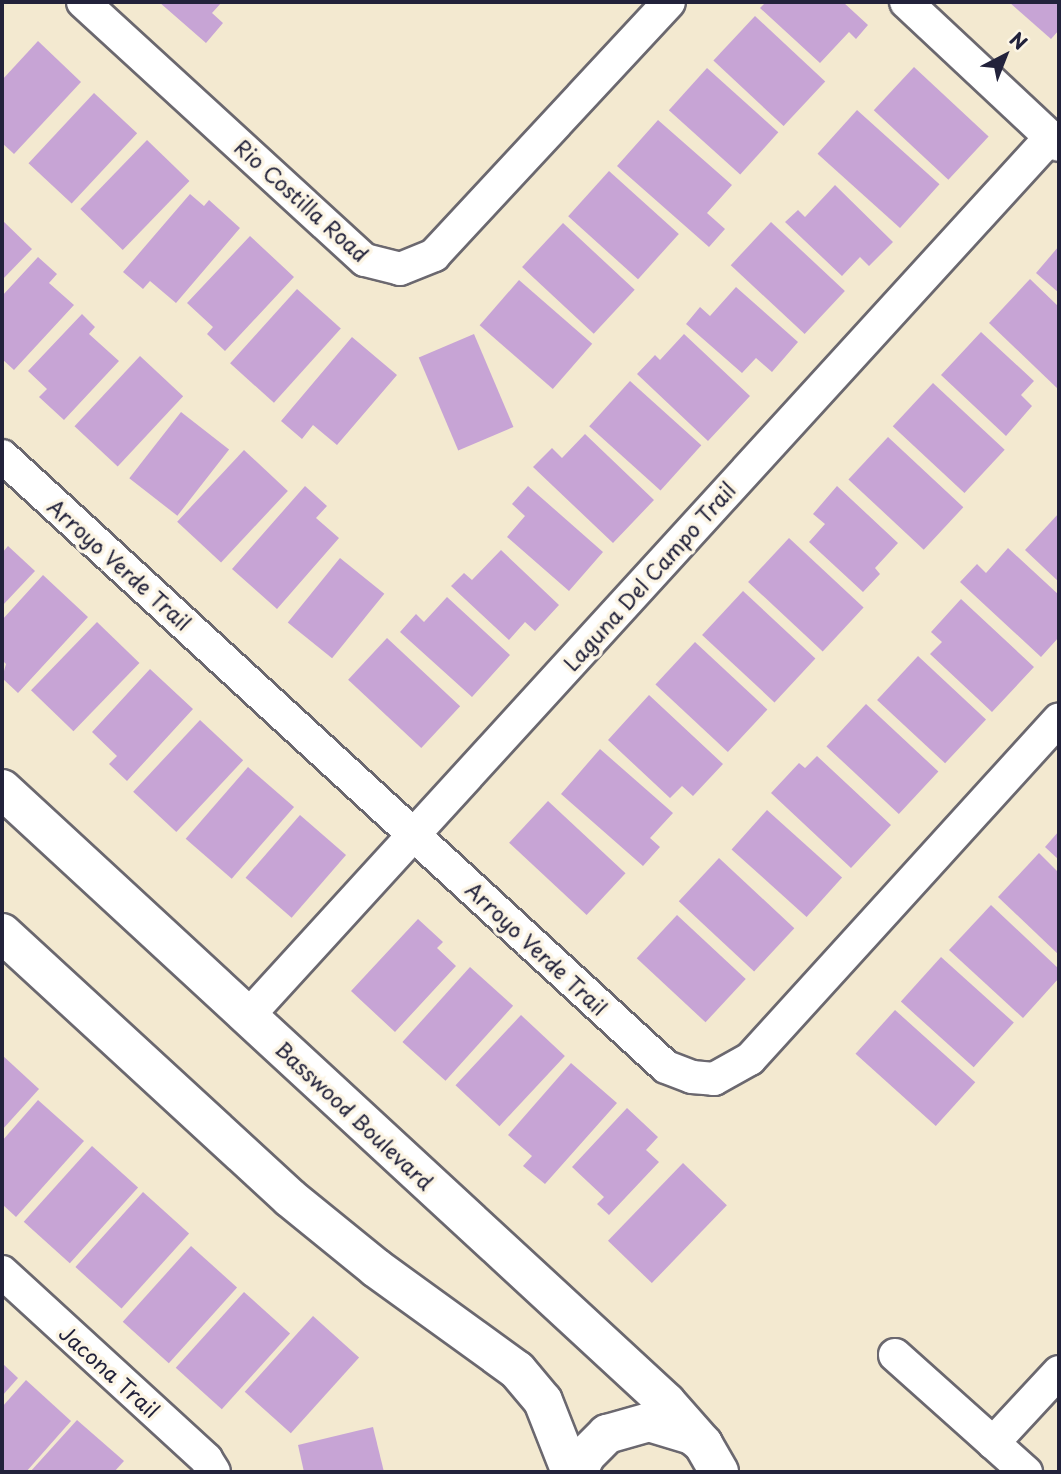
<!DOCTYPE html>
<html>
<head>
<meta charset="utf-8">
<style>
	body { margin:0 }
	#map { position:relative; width:1061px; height:1474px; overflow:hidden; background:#f3e9d0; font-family:"Playpen Sans",sans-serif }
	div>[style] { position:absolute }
	.building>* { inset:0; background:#c7a4d5; transform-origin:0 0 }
	.roads { filter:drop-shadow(2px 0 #6b686f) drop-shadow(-2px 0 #6b686f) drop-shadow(0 2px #6b686f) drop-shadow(0 -2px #6b686f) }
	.minor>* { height:32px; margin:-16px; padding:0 16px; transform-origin:16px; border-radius:16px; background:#fff }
	.secondary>* { height:38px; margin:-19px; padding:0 19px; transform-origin:19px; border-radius:19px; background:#fff }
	span { translate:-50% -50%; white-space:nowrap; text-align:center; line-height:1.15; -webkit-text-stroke:7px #fcf5e5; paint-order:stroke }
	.street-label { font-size:21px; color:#22223b }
	.frame { position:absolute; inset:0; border:4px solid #22223b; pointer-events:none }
	.north { position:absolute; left:970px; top:21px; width:70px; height:70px; -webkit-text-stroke:5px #fcf5e5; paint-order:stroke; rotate:42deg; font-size:19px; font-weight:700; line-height:28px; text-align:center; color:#22223b }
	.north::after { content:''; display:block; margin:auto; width:24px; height:32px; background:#22223b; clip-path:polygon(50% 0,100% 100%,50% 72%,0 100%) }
</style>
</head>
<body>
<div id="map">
	<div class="building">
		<i style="clip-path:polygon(159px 2px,222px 2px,212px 13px,223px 23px,206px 43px)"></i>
		<i style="clip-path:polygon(766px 2px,843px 2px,868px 25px,856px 39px,849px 32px,820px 63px,760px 8px)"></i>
		<i style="clip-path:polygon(1009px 2px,1059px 2px,1059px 30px,1051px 39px)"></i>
		<i style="left:755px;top:16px;width:96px;height:61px;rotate:43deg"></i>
		<i style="clip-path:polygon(38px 41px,81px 82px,14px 154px,2px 143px,2px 80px)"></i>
		<i style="left:914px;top:67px;width:102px;height:59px;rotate:43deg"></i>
		<i style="left:707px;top:68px;width:96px;height:57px;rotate:42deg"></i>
		<i style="left:94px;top:93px;width:59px;height:96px;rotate:43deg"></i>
		<i style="left:857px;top:110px;width:111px;height:59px;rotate:42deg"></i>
		<i style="clip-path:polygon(658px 120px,732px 185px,707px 213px,725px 229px,709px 247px,617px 166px)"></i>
		<i style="left:147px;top:140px;width:59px;height:96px;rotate:44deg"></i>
		<i style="left:609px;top:171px;width:94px;height:61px;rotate:42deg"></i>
		<i style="clip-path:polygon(835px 185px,893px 242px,869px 266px,860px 257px,842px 276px,785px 222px,798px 210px,805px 217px)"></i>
		<i style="clip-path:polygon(190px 194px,204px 206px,209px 200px,240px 228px,176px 303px,150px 281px,143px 289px,123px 272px)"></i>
		<i style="clip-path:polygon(2px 220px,32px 249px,2px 280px)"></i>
		<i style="left:771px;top:222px;width:101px;height:59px;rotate:43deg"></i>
		<i style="left:563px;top:223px;width:98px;height:60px;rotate:43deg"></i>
		<i style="clip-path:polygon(250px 236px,294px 277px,225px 351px,207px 334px,213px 327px,187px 303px)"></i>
		<i style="clip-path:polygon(1059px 246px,1059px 293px,1036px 273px)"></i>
		<i style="clip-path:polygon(38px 257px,57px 274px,49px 283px,74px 305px,14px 370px,2px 359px,2px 296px)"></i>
		<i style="clip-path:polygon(1030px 279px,1059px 307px,1059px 390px,989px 323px)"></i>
		<i style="left:519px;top:280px;width:97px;height:60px;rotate:41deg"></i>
		<i style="clip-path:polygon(736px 287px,798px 342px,772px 372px,756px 358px,742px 373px,686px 324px,700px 307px,710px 316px)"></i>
		<i style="left:297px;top:289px;width:59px;height:100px;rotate:42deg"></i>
		<i style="clip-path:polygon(82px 314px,95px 327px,89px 334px,119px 361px,64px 420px,39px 397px,47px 389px,28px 371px)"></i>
		<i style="clip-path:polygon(981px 332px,1034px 381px,1021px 395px,1032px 406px,1006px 436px,941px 375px)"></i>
		<i style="left:474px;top:334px;width:101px;height:60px;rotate:67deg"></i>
		<i style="clip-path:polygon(684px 334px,750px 396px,708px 441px,637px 374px,655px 355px,660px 360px)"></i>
		<i style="clip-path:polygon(352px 337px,397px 375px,337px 445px,313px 425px,302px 439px,281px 421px)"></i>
		<i style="left:140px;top:356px;width:59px;height:96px;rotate:43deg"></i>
		<i style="left:630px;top:381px;width:96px;height:61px;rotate:42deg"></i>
		<i style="left:933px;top:383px;width:98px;height:59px;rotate:43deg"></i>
		<i style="left:181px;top:412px;width:61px;height:84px;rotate:38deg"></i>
		<i style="clip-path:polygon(585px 434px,654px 500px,613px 543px,533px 467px,552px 448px,562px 458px)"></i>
		<i style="left:888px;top:437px;width:103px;height:58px;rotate:43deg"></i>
		<i style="left:244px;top:450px;width:60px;height:98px;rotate:43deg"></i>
		<i style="clip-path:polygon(305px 486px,327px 506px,316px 518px,339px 538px,277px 609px,232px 569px)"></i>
		<i style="clip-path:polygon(528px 486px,603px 552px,569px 591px,507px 537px,525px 516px,512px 504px)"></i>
		<i style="clip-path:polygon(837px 486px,898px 543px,875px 568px,880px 574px,863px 592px,809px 542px,825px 524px,813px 514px)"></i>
		<i style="clip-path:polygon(1059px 513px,1059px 582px,1025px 550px)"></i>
		<i style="left:789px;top:538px;width:102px;height:60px;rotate:43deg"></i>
		<i style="clip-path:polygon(8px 546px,35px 571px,2px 606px,2px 553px)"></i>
		<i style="clip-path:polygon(1008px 548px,1059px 595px,1059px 637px,1041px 657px,960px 582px,977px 564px,986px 573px)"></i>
		<i style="clip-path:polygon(501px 550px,559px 605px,535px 631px,525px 622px,509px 640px,451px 586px,464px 573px,472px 580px)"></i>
		<i style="left:340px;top:558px;width:57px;height:83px;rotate:39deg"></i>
		<i style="clip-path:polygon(43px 575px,88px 617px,18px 693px,2px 678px,6px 664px,2px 660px,2px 620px)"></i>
		<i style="left:743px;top:591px;width:99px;height:60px;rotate:43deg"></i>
		<i style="clip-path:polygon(447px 597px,510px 655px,472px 697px,400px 632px,416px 614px,424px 622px)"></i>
		<i style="clip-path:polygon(961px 599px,1034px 667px,992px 712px,930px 654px,942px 642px,931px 632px)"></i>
		<i style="left:97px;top:622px;width:59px;height:95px;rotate:44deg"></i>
		<i style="left:387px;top:638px;width:100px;height:57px;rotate:43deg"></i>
		<i style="left:695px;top:642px;width:99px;height:58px;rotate:43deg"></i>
		<i style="left:918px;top:656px;width:93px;height:60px;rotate:43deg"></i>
		<i style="clip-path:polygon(150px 669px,193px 709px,127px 781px,109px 764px,117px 756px,92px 732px)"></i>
		<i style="clip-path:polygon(649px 695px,723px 764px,693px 796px,682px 786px,670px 798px,608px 740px)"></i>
		<i style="left:866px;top:704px;width:99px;height:58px;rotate:43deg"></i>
		<i style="left:200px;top:720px;width:59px;height:98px;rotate:43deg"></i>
		<i style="clip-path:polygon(600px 749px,673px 813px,650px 838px,660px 847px,643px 866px,561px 794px)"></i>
		<i style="clip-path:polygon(817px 756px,891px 825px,851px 868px,771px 793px,799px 763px,805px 768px)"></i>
		<i style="left:248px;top:767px;width:61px;height:95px;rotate:41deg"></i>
		<i style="left:548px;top:801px;width:106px;height:57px;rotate:43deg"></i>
		<i style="left:767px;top:810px;width:101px;height:53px;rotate:42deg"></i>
		<i style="left:300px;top:815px;width:61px;height:83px;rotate:41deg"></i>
		<i style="clip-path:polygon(1059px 831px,1059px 860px,1045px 847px)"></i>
		<i style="clip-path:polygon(1039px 853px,1059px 873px,1059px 955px,998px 897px)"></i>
		<i style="left:719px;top:858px;width:103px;height:59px;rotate:43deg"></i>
		<i style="clip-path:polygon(991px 905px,1059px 969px,1059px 978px,1023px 1018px,949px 950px)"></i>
		<i style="left:677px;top:915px;width:94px;height:59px;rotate:43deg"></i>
		<i style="clip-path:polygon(418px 919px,443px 942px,437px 948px,456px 966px,395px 1032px,351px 991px)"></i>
		<i style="left:941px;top:957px;width:98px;height:60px;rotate:42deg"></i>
		<i style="left:470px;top:967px;width:58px;height:101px;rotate:42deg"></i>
		<i style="left:895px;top:1010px;width:108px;height:59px;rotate:42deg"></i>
		<i style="left:521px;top:1015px;width:60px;height:96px;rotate:43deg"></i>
		<i style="clip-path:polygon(2px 1055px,39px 1089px,2px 1130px)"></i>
		<i style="clip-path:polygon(571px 1063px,617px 1103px,545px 1184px,523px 1166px,532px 1156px,508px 1135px)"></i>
		<i style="clip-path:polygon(38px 1100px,84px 1141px,16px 1217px,2px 1204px,2px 1141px)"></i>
		<i style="clip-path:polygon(627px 1108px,658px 1137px,646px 1150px,659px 1162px,609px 1215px,597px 1204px,604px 1197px,572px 1167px)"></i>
		<i style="left:92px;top:1146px;width:62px;height:102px;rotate:42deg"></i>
		<i style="left:683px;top:1163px;width:61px;height:108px;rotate:44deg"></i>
		<i style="left:143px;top:1192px;width:62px;height:101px;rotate:42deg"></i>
		<i style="left:191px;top:1246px;width:62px;height:102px;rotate:42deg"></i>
		<i style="left:244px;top:1292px;width:62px;height:102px;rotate:42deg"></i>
		<i style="left:313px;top:1316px;width:62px;height:102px;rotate:42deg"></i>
		<i style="clip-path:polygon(2px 1363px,18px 1378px,2px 1396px)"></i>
		<i style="clip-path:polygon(26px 1380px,71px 1421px,26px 1472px,2px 1472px,2px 1407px)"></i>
		<i style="clip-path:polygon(77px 1420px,124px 1461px,114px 1472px,30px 1472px)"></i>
		<i style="clip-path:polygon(373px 1427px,384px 1472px,304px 1472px,298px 1445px)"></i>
	</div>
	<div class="roads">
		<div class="minor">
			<i style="left:83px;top:2px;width:382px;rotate:42.5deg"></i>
			<i style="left:365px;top:260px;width:36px;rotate:14deg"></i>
			<i style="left:400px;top:269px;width:37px;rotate:-22deg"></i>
			<i style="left:434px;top:255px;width:345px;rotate:-47.1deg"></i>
			<i style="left:906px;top:2px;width:209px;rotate:43.1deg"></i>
			<i style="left:2px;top:456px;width:902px;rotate:42.62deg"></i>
			<i style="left:666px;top:1067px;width:28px;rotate:21deg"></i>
			<i style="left:692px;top:1077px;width:22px;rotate:5deg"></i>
			<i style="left:714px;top:1079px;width:41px;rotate:-29.1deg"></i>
			<i style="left:750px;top:1059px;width:459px;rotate:-47.7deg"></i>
			<i style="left:248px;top:1016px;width:1191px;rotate:-47.59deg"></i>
			<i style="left:2px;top:1272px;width:277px;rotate:42.5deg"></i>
			<i style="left:206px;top:1459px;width:15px;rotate:58deg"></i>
			<i style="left:895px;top:1355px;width:176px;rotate:41.8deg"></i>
			<i style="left:993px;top:1443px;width:97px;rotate:-47.1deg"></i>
		</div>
		<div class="secondary">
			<i style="left:2px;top:789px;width:904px;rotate:42.71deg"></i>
			<i style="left:666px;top:1402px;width:56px;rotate:48.6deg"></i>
			<i style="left:2px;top:933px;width:391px;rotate:42.6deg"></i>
			<i style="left:290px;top:1198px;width:111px;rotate:39.1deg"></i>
			<i style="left:376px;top:1268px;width:174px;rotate:35.9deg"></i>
			<i style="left:517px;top:1370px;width:40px;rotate:50deg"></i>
			<i style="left:543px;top:1401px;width:76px;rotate:68.5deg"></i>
			<i style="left:578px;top:1472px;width:19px;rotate:-65deg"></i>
			<i style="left:586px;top:1455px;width:30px;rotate:-45deg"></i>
			<i style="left:607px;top:1434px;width:44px;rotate:-15.9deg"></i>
			<i style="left:649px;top:1422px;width:45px;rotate:16.8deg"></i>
			<i style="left:692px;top:1435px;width:14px;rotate:39deg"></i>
			<i style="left:703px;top:1444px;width:32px;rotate:60deg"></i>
		</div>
	</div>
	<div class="street-label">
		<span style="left:302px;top:200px;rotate:42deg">Rio Costilla Road</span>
		<span style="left:120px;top:564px;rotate:42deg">Arroyo Verde Trail</span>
		<span style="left:649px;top:576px;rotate:-48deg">Laguna Del Campo Trail</span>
		<span style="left:537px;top:948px;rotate:43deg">Arroyo Verde Trail</span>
		<span style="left:355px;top:1115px;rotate:43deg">Basswood Boulevard</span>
		<span style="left:110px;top:1371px;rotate:42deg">Jacona Trail</span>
	</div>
	<div class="frame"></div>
	<div class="north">N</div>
</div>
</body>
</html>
